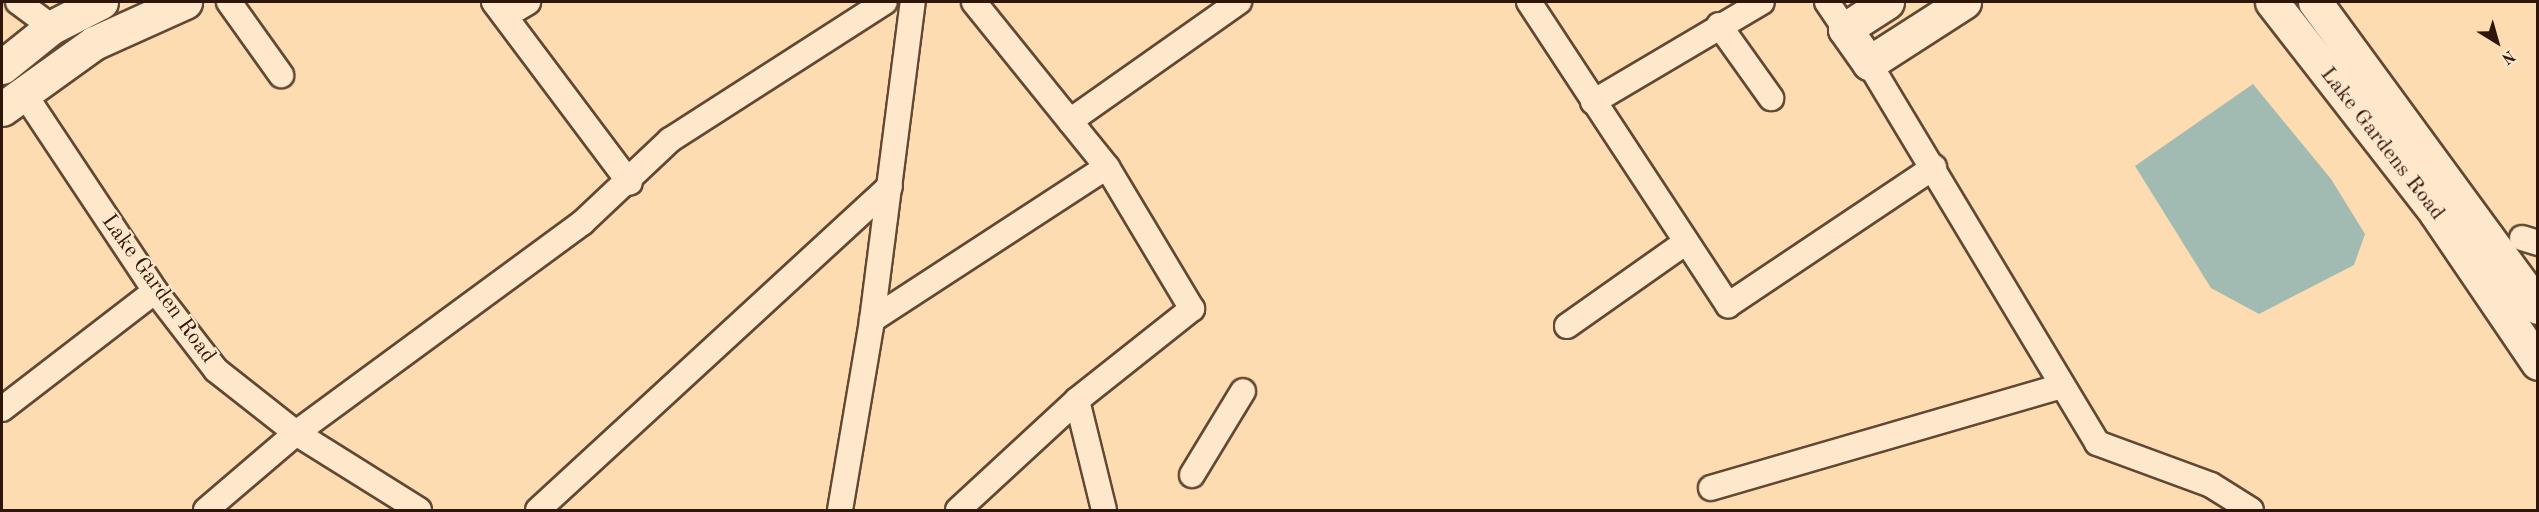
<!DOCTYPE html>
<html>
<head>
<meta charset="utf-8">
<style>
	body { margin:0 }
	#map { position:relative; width:2539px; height:512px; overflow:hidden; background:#fcdcb0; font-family:"Old Standard TT",serif }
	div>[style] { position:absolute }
	.water>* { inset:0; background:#a1bab2 }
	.roads { filter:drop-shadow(2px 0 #624834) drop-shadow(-2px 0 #624834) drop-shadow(0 2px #624834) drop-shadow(0 -2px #624834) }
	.minor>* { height:24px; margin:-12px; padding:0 12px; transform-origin:12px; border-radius:12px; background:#fde8cc }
	.secondary>* { height:33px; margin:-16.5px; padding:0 16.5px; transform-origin:16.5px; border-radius:16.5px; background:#fde8cc }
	span { translate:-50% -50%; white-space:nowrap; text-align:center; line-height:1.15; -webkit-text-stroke:4.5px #fde8cc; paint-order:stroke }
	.street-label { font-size:22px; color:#2f160a }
	.frame { position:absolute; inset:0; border:3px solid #2f160a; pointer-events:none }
	.north { position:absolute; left:2467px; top:12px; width:60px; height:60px; -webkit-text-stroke:4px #fde8cc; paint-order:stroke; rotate:143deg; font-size:16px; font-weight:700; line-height:24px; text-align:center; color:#2f160a }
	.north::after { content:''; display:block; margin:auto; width:21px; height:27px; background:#2f160a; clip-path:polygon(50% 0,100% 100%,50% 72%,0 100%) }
</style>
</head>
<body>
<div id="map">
	<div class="water">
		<i style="clip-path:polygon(2253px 84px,2331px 179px,2365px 234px,2354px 265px,2259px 314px,2211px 288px,2135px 166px)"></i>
	</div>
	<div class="roads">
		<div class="minor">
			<i style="left:18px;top:2px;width:42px;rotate:36.3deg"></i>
			<i style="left:229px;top:2px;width:90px;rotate:54.5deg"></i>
			<i style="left:494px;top:2px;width:226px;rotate:53.1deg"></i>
			<i style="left:1529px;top:2px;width:363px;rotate:56.7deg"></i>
			<i style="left:1728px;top:305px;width:248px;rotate:-33.8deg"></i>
			<i style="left:1827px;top:2px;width:32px;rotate:56deg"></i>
			<i style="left:505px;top:16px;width:27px;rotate:-31deg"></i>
			<i style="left:1719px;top:25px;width:90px;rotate:54.5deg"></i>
			<i style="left:1869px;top:63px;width:443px;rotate:59deg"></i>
			<i style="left:2097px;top:443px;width:121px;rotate:20.2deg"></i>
			<i style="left:2211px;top:485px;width:47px;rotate:32deg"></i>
			<i style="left:23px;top:92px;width:239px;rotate:56.4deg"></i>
			<i style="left:155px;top:291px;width:100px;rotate:52.3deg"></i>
			<i style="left:216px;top:370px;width:102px;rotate:38.2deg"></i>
			<i style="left:296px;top:433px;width:145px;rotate:32deg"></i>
			<i style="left:1593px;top:102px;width:196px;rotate:-30.6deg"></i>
			<i style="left:1070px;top:121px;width:207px;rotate:-35.2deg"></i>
			<i style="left:2522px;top:238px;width:17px;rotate:17deg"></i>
			<i style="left:872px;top:320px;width:280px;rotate:-33.1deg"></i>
			<i style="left:1567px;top:326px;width:146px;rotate:-35.2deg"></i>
			<i style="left:1077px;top:400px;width:113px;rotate:76.2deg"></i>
			<i style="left:2px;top:409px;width:193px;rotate:-37.6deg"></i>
			<i style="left:1192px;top:475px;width:98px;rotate:-58.7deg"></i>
			<i style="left:1711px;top:488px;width:365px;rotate:-16.2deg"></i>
			<i style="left:206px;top:510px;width:118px;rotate:-40.5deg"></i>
			<i style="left:296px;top:433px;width:355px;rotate:-36.3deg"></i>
			<i style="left:582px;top:223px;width:121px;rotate:-43.3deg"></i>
			<i style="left:670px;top:140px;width:255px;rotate:-32.7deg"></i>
			<i style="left:538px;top:510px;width:478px;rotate:-42.6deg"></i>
			<i style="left:840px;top:510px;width:193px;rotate:-80.4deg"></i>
			<i style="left:872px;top:320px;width:321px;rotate:-82.7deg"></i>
			<i style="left:958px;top:510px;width:162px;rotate:-42.7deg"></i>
			<i style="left:1077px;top:400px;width:147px;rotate:-38.4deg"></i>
			<i style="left:1192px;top:309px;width:165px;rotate:-120.9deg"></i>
			<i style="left:1107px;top:167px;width:212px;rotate:-128.9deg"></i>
		</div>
		<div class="secondary">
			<i style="left:1887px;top:2px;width:50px;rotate:147.3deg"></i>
			<i style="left:1845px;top:29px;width:42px;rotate:54.8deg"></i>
			<i style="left:1869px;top:63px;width:113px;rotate:-32.7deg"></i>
			<i style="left:2272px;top:2px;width:267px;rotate:52.1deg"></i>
			<i style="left:2436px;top:213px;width:181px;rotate:55.8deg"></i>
			<i style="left:2315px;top:2px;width:378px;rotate:53.8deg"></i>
			<i style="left:2px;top:67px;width:64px;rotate:-38.7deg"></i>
			<i style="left:52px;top:27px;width:55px;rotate:-27deg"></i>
			<i style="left:2px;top:109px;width:113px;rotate:-35.7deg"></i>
			<i style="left:94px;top:43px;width:100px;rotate:-24.3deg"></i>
		</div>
	</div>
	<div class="street-label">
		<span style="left:2382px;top:144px;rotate:52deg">Lake Gardens Road</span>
		<span style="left:158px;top:289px;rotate:54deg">Lake Garden Road</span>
	</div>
	<div class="frame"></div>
	<div class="north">N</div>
</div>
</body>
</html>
